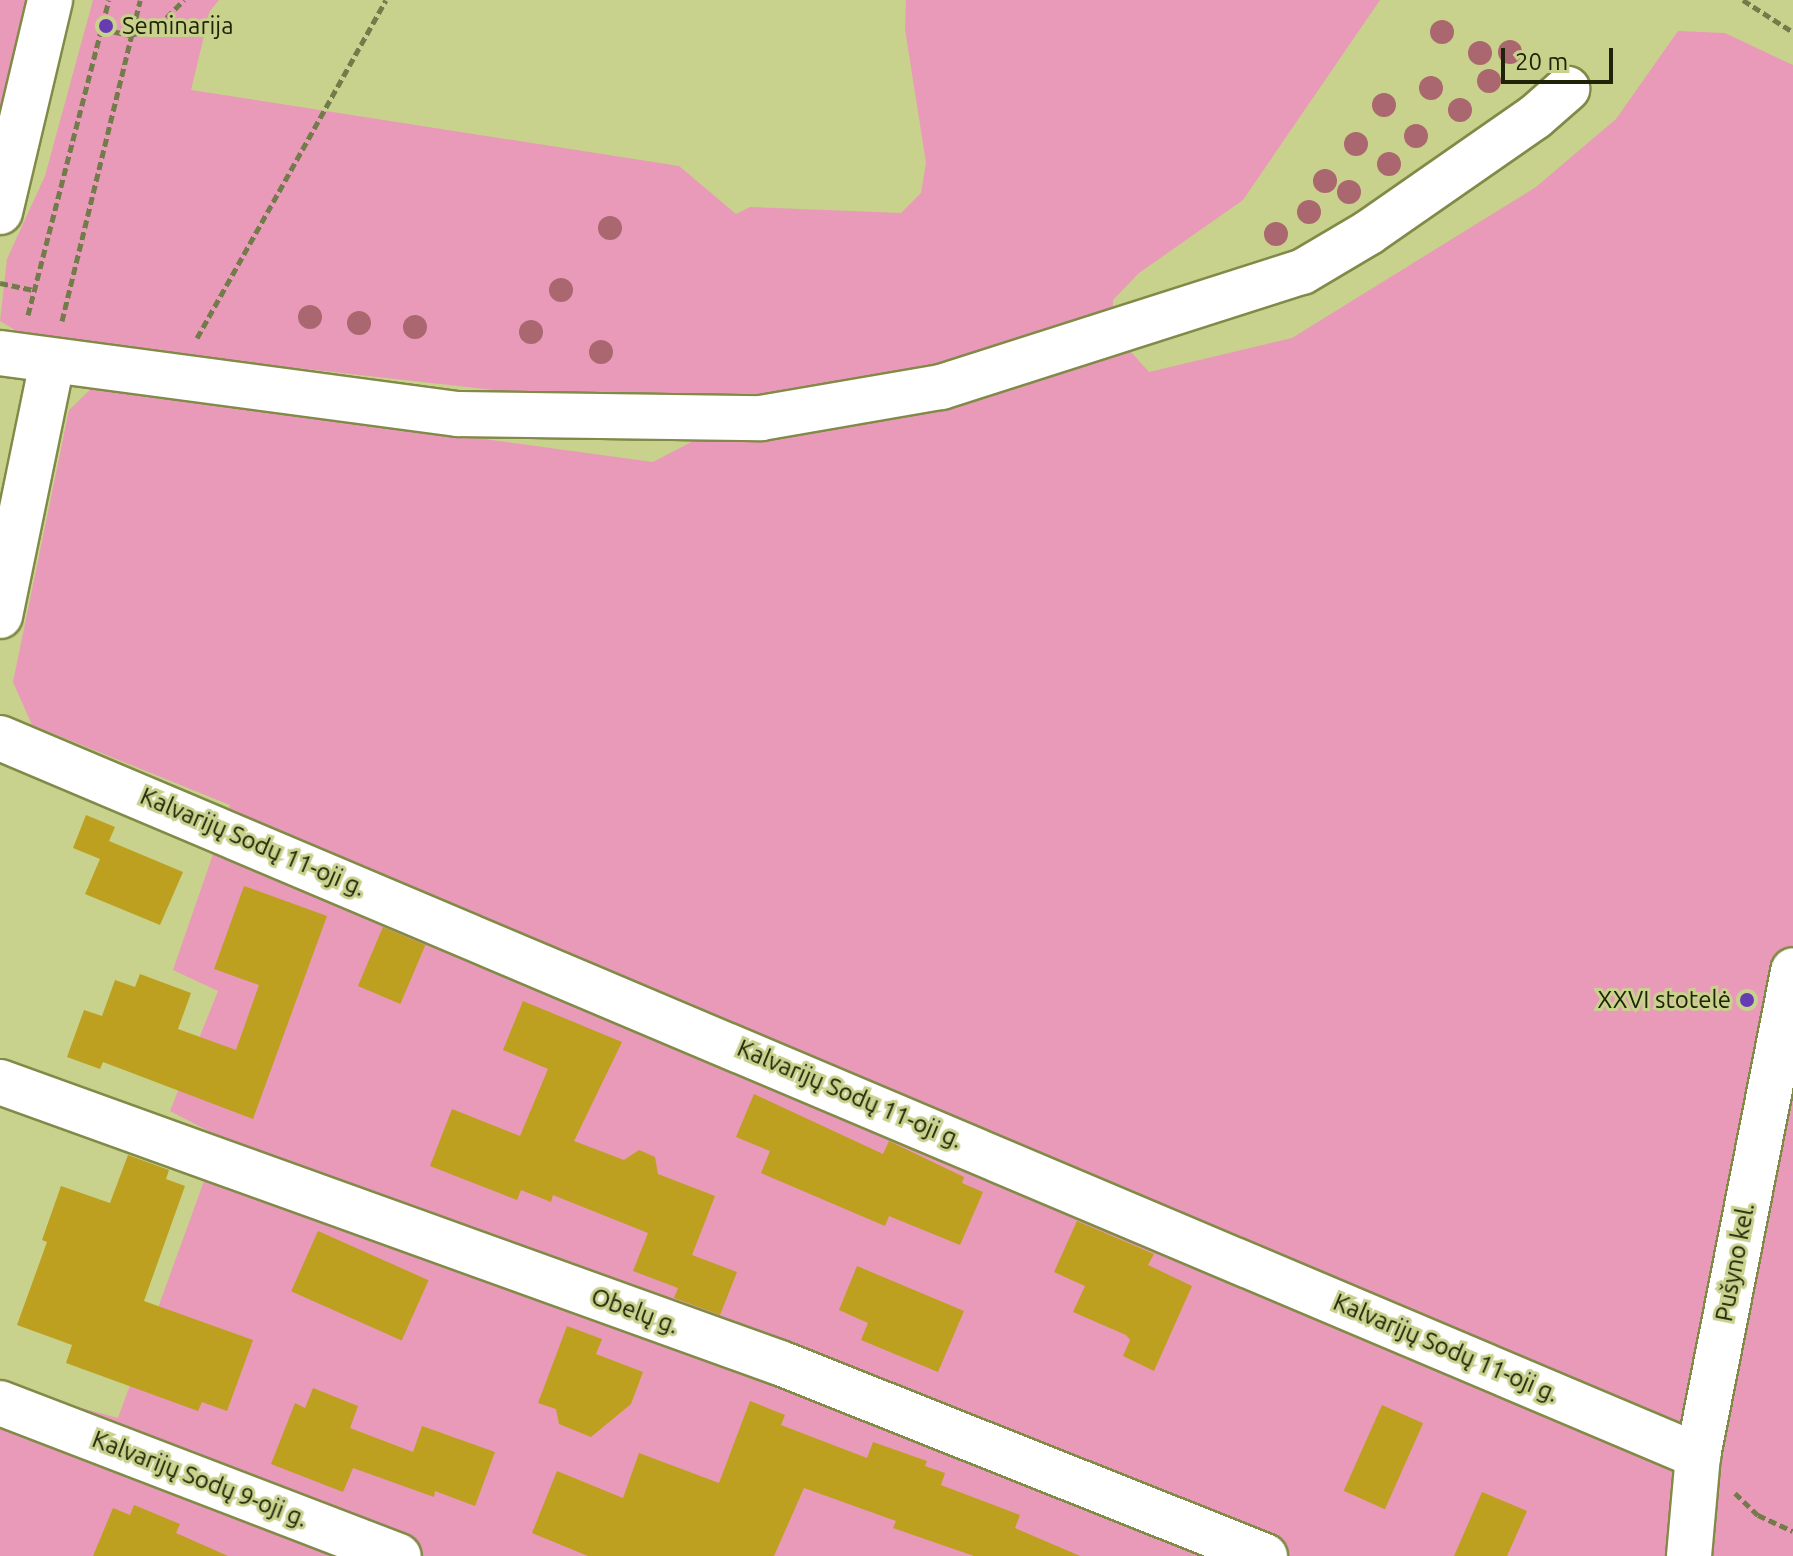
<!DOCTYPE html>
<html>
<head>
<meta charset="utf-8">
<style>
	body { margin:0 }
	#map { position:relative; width:1793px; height:1556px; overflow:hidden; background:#c8d28d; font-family:Ubuntu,sans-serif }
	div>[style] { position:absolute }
	.green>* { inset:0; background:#e89ab8 }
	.building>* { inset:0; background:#bda01f; transform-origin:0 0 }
	.path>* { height:5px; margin-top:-2.5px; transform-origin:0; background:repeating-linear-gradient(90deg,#747b4a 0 8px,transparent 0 12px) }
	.roads { filter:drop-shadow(2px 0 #818a47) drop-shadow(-2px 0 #818a47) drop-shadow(0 2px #818a47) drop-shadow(0 -2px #818a47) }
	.street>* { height:44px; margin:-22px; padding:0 22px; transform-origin:22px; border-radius:22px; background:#fff }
	.primary>* { height:44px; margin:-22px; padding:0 22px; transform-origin:22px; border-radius:22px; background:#fff }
	.trees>* { width:24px; height:24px; margin:-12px; border-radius:50%; background:#aa676f }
	.dots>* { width:22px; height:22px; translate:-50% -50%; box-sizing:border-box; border:4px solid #c8d28d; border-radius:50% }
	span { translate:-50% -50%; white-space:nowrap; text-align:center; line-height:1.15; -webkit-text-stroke:6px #c8d28d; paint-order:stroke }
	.poi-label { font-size:24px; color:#202307 }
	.left { translate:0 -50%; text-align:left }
	.right { translate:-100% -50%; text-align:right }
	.street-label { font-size:24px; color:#202307 }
	.scale { position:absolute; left:1501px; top:48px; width:112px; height:36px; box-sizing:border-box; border:4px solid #202307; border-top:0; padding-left:10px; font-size:24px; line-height:28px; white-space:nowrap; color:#202307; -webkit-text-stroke:6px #c8d28d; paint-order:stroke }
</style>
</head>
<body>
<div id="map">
	<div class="green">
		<i style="clip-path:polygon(0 0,26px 0,0 108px)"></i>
		<i style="clip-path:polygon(93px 0,219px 0,210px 11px,191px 90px,679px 166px,736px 214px,750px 207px,901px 213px,921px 193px,926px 163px,905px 29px,906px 0,1380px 0,1243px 200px,1139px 273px,1113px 300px,1112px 331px,1149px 372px,1292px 338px,1536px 187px,1616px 119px,1678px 31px,1725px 33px,1793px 65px,1793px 1556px,0 1556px,0 1386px,118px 1418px,220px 1137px,170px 1111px,218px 991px,173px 970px,230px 805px,32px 725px,13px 682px,69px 410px,94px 386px,653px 462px,695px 440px,684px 411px,28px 338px,0 321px,7px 259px,45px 176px)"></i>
	</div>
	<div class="building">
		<i style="clip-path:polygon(86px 815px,115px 827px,109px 841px,183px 872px,160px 925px,85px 894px,100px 859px,73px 848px)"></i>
		<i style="clip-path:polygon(244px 886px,327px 916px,253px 1119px,103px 1062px,100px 1069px,67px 1057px,84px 1010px,102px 1016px,115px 980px,135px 987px,140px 974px,191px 993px,178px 1029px,236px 1050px,259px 985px,214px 969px)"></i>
		<i style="left:383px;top:927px;width:46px;height:64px;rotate:23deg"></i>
		<i style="clip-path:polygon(523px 1001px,622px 1042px,574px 1141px,624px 1160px,639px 1150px,655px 1157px,658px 1174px,715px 1196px,692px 1255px,737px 1272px,720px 1315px,674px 1298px,678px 1288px,633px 1271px,648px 1233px,553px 1195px,551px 1202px,521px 1190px,517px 1200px,430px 1166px,452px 1109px,520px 1136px,548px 1069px,503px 1050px)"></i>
		<i style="clip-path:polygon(754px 1094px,883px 1154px,889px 1141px,964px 1177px,962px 1183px,983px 1192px,960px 1245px,889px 1216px,885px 1226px,761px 1173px,770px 1151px,736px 1137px)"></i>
		<i style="clip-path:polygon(128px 1155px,169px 1170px,166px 1179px,185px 1186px,144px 1301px,253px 1340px,227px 1411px,202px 1402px,198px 1411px,66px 1363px,72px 1345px,17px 1325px,47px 1242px,42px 1240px,61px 1186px,110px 1203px)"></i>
		<i style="clip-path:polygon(1077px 1221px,1154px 1254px,1148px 1265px,1192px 1286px,1154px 1371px,1123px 1356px,1130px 1340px,1126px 1335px,1073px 1312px,1085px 1286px,1054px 1272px)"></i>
		<i style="left:318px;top:1231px;width:121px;height:66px;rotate:24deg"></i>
		<i style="clip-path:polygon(857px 1266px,964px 1311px,938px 1372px,861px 1340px,868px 1323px,839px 1310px)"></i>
		<i style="clip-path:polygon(567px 1326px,602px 1339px,596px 1354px,643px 1372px,631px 1404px,591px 1437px,559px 1424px,556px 1409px,538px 1403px)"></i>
		<i style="clip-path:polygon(313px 1388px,358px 1406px,350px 1428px,413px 1452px,422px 1426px,495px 1452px,475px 1506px,435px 1491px,434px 1497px,353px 1468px,343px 1492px,271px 1464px,295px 1403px,305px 1408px)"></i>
		<i style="clip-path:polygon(750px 1401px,785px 1415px,781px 1425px,867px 1458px,873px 1442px,927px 1461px,925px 1466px,945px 1473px,941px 1485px,1020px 1515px,1015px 1528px,1080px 1556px,974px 1556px,893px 1528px,896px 1521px,804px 1488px,774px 1556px,588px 1556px,532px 1533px,557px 1471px,623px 1498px,639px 1453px,719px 1483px)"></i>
		<i style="left:1382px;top:1405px;width:45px;height:94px;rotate:24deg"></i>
		<i style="clip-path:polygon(1482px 1492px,1527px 1511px,1507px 1556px,1454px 1556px)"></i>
		<i style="clip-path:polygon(134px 1505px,180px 1524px,176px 1533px,228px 1556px,93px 1556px,113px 1508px,130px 1515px)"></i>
	</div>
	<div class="path">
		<i style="left:1743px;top:0;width:59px;rotate:32.6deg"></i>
		<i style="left:102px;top:29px;width:30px;rotate:12deg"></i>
		<i style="left:131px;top:35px;width:28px;rotate:-18deg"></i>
		<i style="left:158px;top:26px;width:37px;rotate:-45deg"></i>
		<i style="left:0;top:283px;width:34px;rotate:12deg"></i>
		<i style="left:28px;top:315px;width:325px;rotate:-75.6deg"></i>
		<i style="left:62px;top:321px;width:330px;rotate:-76.3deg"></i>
		<i style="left:197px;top:338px;width:387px;rotate:-60.8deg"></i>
		<i style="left:1735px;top:1493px;width:32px;rotate:44deg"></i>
		<i style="left:1758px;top:1515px;width:38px;rotate:25deg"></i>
	</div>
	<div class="roads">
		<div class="street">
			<i style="left:0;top:353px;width:462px;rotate:7.6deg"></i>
			<i style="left:458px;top:414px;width:303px;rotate:0.8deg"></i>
			<i style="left:761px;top:418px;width:183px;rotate:-9.8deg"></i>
			<i style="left:941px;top:387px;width:379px;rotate:-17.7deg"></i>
			<i style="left:1302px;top:272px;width:77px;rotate:-30.6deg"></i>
			<i style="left:1368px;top:233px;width:203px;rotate:-34.8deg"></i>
			<i style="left:1535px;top:117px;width:43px;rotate:-41.2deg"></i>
			<i style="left:0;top:616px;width:259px;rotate:-78.4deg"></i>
			<i style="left:0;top:738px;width:1844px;rotate:22.92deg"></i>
			<i style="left:0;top:1082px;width:829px;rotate:19.81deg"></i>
			<i style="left:780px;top:1363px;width:522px;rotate:21.7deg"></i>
			<i style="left:0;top:1403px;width:427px;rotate:21deg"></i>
			<i style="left:1689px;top:1556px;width:100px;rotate:-84.9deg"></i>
			<i style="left:1698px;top:1456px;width:495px;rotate:-78.9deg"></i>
		</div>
		<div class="primary">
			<i style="left:0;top:212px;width:218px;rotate:-76.7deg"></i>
		</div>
	</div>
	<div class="trees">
		<i style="left:1442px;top:32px"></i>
		<i style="left:1510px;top:52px"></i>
		<i style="left:1480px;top:53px"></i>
		<i style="left:1489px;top:81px"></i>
		<i style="left:1431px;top:88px"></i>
		<i style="left:1384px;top:105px"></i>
		<i style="left:1460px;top:110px"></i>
		<i style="left:1416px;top:136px"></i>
		<i style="left:1356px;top:144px"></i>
		<i style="left:1389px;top:164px"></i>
		<i style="left:1325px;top:181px"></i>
		<i style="left:1349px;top:192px"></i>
		<i style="left:1309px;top:212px"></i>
		<i style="left:610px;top:228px"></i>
		<i style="left:1276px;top:234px"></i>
		<i style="left:561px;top:290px"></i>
		<i style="left:310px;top:317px"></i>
		<i style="left:359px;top:323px"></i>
		<i style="left:415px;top:327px"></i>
		<i style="left:531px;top:332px"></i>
		<i style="left:601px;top:352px"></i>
	</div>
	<div class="dots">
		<i style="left:106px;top:26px;background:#663bb3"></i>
		<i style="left:1747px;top:1000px;background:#663bb3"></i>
	</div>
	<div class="poi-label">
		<span class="left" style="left:122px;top:26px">Seminarija</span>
		<span class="right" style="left:1731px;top:1000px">XXVI stotelė</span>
	</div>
	<div class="street-label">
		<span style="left:253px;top:842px;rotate:23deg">Kalvarijų Sodų 11-oji g.</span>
		<span style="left:850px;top:1094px;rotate:23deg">Kalvarijų Sodų 11-oji g.</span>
		<span style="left:1735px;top:1262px;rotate:-79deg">Pušyno kel.</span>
		<span style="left:635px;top:1311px;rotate:20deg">Obelų g.</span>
		<span style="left:1446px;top:1348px;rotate:23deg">Kalvarijų Sodų 11-oji g.</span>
		<span style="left:200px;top:1479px;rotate:21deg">Kalvarijų Sodų 9-oji g.</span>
	</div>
	<div class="scale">20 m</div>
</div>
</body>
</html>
